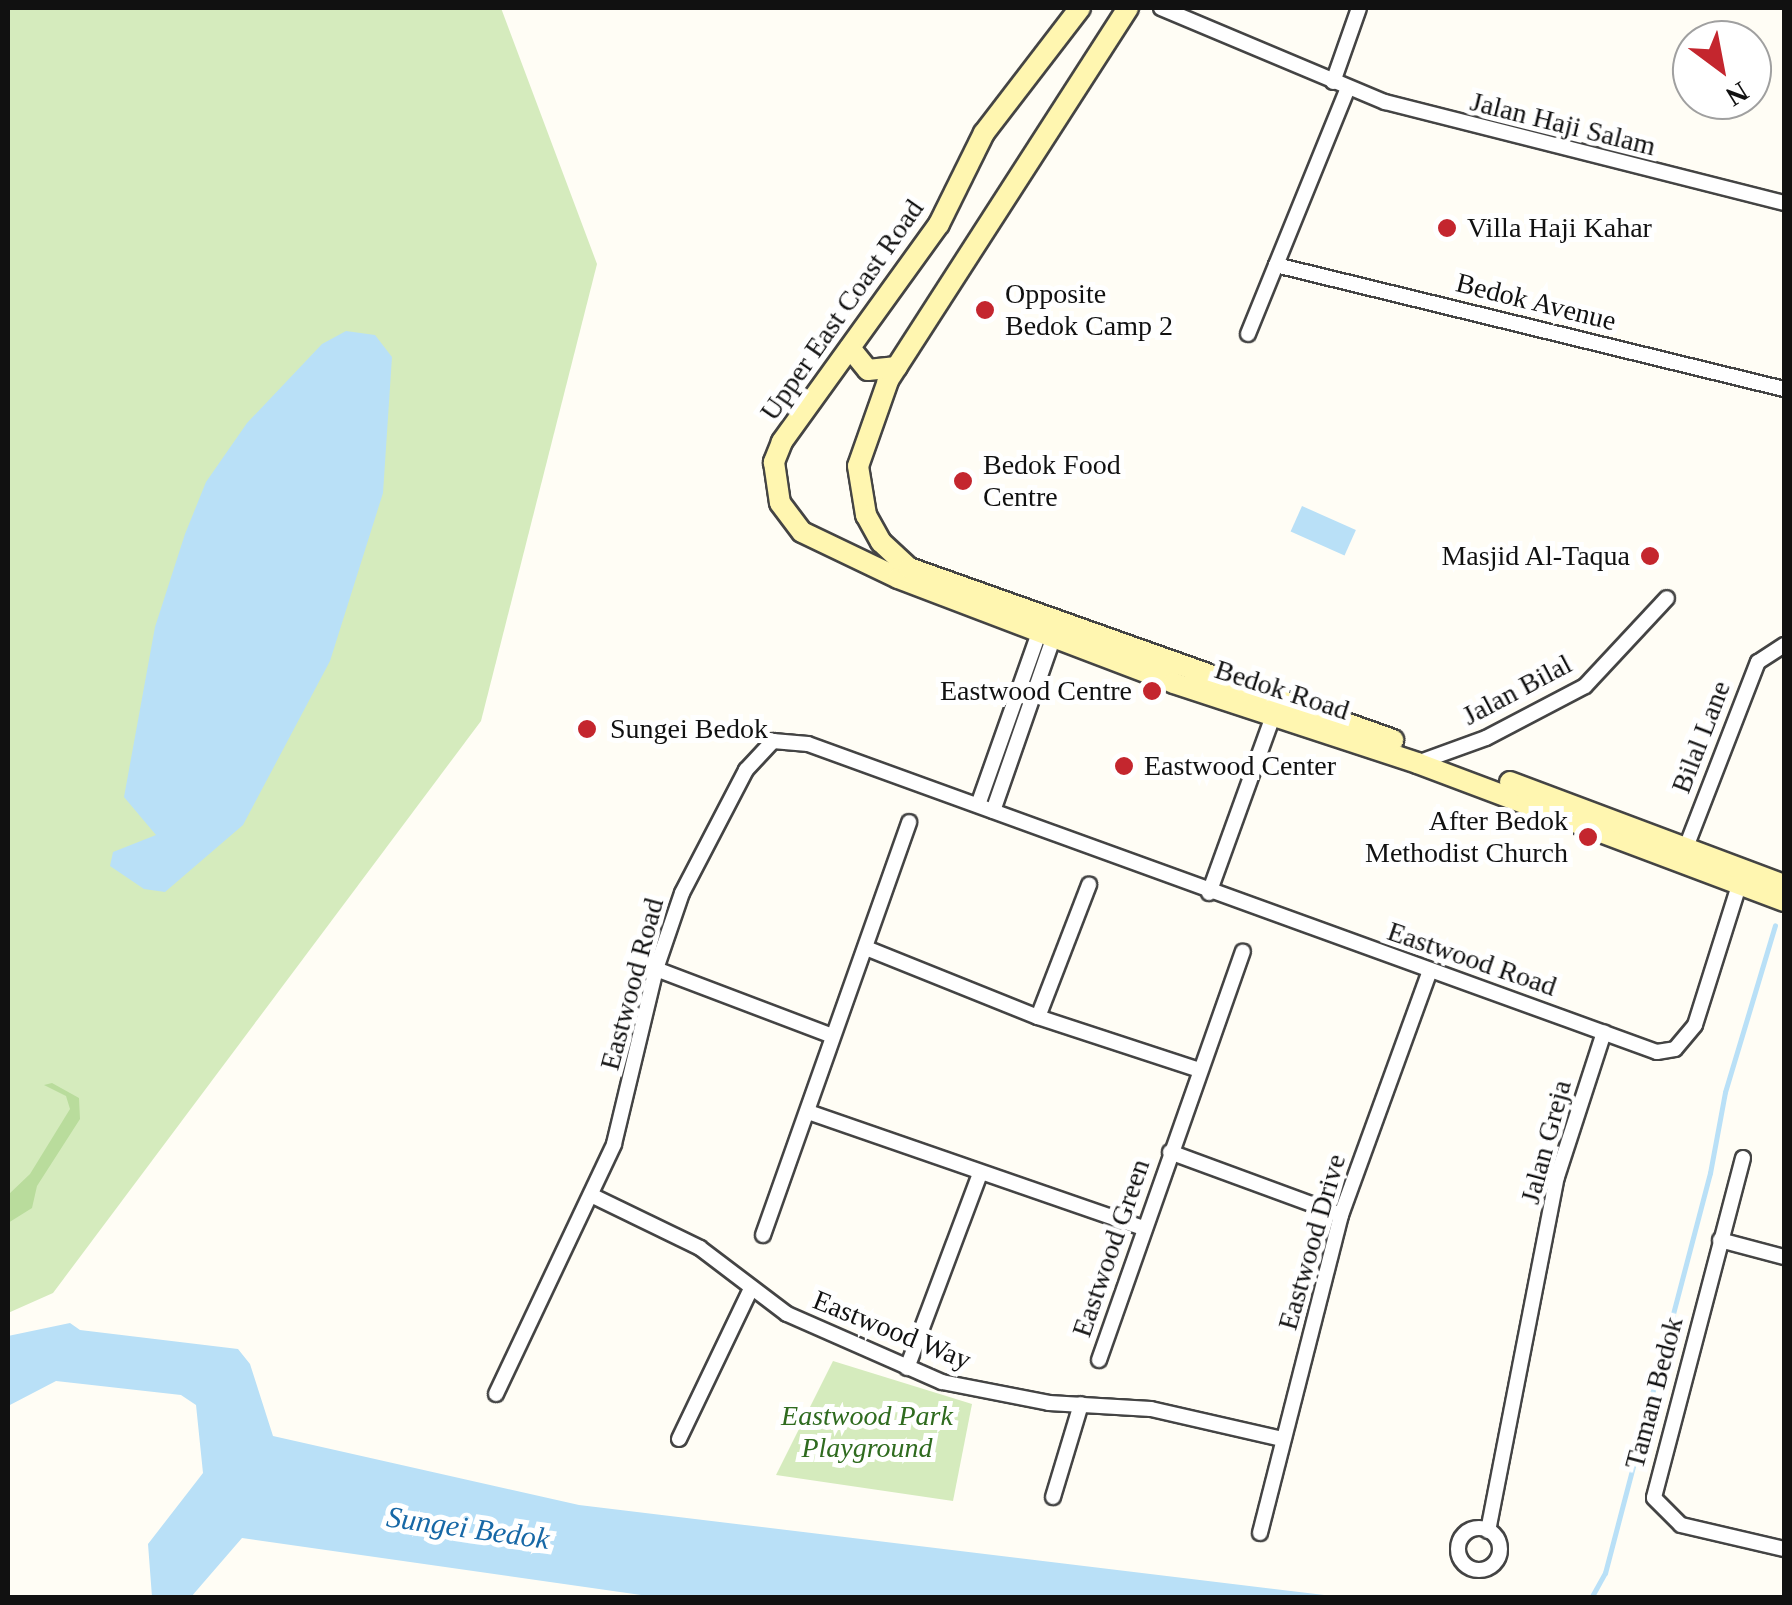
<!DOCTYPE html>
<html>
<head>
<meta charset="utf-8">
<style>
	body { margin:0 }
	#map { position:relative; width:1792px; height:1605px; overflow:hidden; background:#fffdf5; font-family:"Times New Roman",serif }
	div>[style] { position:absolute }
	.green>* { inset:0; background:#d5ebbd }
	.forest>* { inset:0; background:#b9dc9c }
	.water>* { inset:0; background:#b9e0f7; transform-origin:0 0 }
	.stream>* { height:5px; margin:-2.5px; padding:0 2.5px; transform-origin:2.5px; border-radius:2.5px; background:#b9e0f7 }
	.roads { filter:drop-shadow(2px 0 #444) drop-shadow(-2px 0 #444) drop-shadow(0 2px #444) drop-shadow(0 -2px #444) }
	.minor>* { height:14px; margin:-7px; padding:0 7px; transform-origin:7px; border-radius:7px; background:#fff }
	.minor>.ring { margin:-7px; padding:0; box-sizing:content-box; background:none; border:14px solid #fff; border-radius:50% }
	.secondary>* { height:20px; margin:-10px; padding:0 10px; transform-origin:10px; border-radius:10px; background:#fff6b0 }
	.dots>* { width:28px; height:28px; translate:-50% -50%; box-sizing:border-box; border:5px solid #fff; border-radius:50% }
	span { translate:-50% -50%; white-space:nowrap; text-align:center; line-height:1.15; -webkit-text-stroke:10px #fff; paint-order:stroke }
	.street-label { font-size:28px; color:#111 }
	.poi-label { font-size:28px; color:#111 }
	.left { translate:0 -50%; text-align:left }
	.right { translate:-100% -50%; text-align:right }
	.park-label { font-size:28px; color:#2f6b1f; font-style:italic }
	.water-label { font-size:30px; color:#1768a6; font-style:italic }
	.frame { position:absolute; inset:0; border:10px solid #111; pointer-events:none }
	.north { position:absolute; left:1672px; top:20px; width:100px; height:100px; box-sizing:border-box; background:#fff; border:2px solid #a0a0a0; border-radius:50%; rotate:148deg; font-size:28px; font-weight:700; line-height:40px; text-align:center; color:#111 }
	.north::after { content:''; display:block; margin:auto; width:35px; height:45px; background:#c4262e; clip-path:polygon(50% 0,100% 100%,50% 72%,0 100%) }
</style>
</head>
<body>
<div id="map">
	<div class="green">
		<i style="clip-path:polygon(8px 8px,501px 8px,597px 264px,481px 721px,53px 1293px,8px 1313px)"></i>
		<i style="clip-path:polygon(833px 1361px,972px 1404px,953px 1501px,776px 1475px)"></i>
	</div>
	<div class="forest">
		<i style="clip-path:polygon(52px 1083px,79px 1098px,80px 1119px,37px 1186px,32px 1208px,8px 1223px,8px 1195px,30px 1174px,70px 1109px,66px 1096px,44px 1085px)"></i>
	</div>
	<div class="water">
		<i style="clip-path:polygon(346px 331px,375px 335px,392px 357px,383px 493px,330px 661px,243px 825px,165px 892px,144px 889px,110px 866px,113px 852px,156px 835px,124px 797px,155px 627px,185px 534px,206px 482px,247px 423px,322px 344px)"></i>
		<i style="left:1302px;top:506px;width:59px;height:28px;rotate:24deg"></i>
		<i style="clip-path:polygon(70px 1323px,80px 1330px,238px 1349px,250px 1364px,273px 1436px,579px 1505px,1341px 1597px,662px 1598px,242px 1538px,191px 1597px,152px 1597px,148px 1544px,203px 1473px,196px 1405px,181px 1395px,56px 1381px,8px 1406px,8px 1336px)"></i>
	</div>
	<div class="stream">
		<i style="left:1591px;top:1598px;width:29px;rotate:-61deg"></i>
		<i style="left:1605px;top:1573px;width:414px;rotate:-75.3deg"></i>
		<i style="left:1710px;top:1173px;width:82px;rotate:-79.5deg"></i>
		<i style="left:1725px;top:1092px;width:174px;rotate:-73.3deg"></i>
	</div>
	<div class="roads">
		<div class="minor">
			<i style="left:1161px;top:8px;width:243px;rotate:22.8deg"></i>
			<i style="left:1385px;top:102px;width:412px;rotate:14.2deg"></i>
			<i style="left:1333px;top:82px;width:78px;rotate:-70.6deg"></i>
			<i style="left:1276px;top:265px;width:523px;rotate:13.72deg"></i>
			<i style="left:1248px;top:334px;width:266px;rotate:-67.9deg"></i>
			<i style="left:1417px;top:763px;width:73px;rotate:-19.9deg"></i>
			<i style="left:1486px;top:738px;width:112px;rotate:-27.7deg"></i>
			<i style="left:1585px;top:686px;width:120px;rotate:-47deg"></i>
			<i style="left:978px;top:805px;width:189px;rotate:-70.5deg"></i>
			<i style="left:993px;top:811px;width:192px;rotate:-70.8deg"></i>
			<i style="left:1683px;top:855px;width:207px;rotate:-68.8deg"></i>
			<i style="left:1758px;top:662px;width:31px;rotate:-33deg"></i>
			<i style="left:1209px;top:893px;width:194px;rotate:-70.1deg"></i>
			<i style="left:866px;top:948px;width:185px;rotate:21.9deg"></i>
			<i style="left:1038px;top:1017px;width:169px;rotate:18.2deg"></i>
			<i style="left:656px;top:969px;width:186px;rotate:20.8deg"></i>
			<i style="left:1038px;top:1017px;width:142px;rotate:-68.9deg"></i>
			<i style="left:808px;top:1112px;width:355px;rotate:19.1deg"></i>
			<i style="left:1170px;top:1152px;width:182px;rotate:20.2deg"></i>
			<i style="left:1743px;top:1158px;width:351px;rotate:104.7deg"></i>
			<i style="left:1654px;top:1498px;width:38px;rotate:45deg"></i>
			<i style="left:1681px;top:1525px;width:106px;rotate:13.1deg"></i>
			<i style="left:591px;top:1195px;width:121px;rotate:25.9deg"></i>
			<i style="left:700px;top:1248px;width:109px;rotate:37.2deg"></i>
			<i style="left:787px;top:1314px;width:169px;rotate:23.7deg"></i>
			<i style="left:942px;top:1382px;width:109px;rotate:11.1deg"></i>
			<i style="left:1049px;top:1403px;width:102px;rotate:3.4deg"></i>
			<i style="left:1151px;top:1409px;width:134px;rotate:12.9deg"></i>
			<i style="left:763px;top:1235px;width:438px;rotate:-70.5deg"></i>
			<i style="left:1720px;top:1240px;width:66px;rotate:14.9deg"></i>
			<i style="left:1099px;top:1360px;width:433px;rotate:-70.6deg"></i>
			<i style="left:907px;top:1368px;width:205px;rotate:-69.4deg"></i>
			<i style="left:496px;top:1394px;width:276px;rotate:-64.7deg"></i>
			<i style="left:614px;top:1144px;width:180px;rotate:-76.5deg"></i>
			<i style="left:656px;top:969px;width:80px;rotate:-71.1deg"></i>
			<i style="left:682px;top:893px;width:139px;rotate:-62.5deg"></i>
			<i style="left:746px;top:770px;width:40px;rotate:-47deg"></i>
			<i style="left:773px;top:741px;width:35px;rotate:5deg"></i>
			<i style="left:808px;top:744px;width:903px;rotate:19.94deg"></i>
			<i style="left:1657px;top:1052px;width:18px;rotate:-9deg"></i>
			<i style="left:1675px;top:1049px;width:31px;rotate:-50deg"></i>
			<i style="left:1695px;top:1025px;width:156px;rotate:-72.5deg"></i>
			<i style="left:679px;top:1439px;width:166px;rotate:-64.4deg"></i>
			<i style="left:1053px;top:1497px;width:97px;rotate:-73.2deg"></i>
			<i class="ring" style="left:1458px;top:1528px;width:28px;height:28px"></i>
			<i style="left:1488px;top:1531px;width:361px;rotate:-79deg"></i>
			<i style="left:1557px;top:1177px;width:152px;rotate:-72deg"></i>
			<i style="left:1260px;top:1533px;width:328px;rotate:-75.7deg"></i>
			<i style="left:1341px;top:1215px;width:260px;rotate:-70deg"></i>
		</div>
		<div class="secondary">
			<i style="left:1080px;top:8px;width:158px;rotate:127.5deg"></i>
			<i style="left:984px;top:133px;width:102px;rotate:116.3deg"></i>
			<i style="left:939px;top:224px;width:269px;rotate:125.8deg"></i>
			<i style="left:782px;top:442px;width:22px;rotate:112deg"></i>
			<i style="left:774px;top:462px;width:41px;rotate:81.7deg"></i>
			<i style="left:780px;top:503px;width:36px;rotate:53deg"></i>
			<i style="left:802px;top:532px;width:106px;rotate:25.6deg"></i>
			<i style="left:898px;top:578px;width:295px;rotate:20.8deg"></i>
			<i style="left:1174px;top:683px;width:256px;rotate:18.2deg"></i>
			<i style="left:1417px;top:763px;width:392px;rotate:20.6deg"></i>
			<i style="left:1128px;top:8px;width:444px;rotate:122.8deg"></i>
			<i style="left:888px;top:381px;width:90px;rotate:109.4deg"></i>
			<i style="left:858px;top:466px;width:50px;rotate:80.7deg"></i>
			<i style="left:866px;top:515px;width:31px;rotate:61deg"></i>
			<i style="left:881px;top:542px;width:38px;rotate:43deg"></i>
			<i style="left:909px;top:568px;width:514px;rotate:19.56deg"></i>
			<i style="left:850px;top:348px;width:28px;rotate:51deg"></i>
			<i style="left:868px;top:370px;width:29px;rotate:-6deg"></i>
			<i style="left:1510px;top:782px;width:293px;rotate:20.6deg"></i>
		</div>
	</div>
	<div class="dots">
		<i style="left:1447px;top:228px;background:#c4262e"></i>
		<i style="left:985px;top:310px;background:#c4262e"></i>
		<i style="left:963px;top:481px;background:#c4262e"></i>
		<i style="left:1650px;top:556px;background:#c4262e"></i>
		<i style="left:1152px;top:691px;background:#c4262e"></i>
		<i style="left:587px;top:729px;background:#c4262e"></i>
		<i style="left:1124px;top:766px;background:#c4262e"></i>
		<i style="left:1588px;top:837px;background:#c4262e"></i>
	</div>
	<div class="street-label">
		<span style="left:1563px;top:124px;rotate:14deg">Jalan Haji Salam</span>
		<span style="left:1536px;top:302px;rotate:14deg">Bedok Avenue</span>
		<span style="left:842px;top:310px;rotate:-55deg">Upper East Coast Road</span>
		<span style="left:1282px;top:690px;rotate:18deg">Bedok Road</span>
		<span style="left:1517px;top:690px;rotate:-28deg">Jalan Bilal</span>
		<span style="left:1701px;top:737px;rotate:-69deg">Bilal Lane</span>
		<span style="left:1472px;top:959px;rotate:19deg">Eastwood Road</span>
		<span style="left:632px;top:984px;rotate:-75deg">Eastwood Road</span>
		<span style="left:1546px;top:1142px;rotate:-75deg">Jalan Greja</span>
		<span style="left:1312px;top:1242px;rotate:-74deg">Eastwood Drive</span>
		<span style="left:1111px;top:1248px;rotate:-71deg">Eastwood Green</span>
		<span style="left:892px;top:1330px;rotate:22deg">Eastwood Way</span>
		<span style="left:1654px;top:1393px;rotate:-75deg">Taman Bedok</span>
	</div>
	<div class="poi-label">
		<span class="left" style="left:1467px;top:228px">Villa Haji Kahar</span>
		<span class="left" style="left:1005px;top:310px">Opposite<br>Bedok Camp 2</span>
		<span class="left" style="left:983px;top:481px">Bedok Food<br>Centre</span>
		<span class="right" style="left:1630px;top:556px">Masjid Al-Taqua</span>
		<span class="right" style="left:1132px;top:691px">Eastwood Centre</span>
		<span class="left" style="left:610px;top:729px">Sungei Bedok</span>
		<span class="left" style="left:1144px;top:766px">Eastwood Center</span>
		<span class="right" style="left:1568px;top:837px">After Bedok<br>Methodist Church</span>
	</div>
	<div class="park-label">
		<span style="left:867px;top:1432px">Eastwood Park<br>Playground</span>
	</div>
	<div class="water-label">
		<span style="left:468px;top:1528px;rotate:8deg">Sungei Bedok</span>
	</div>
	<div class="frame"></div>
	<div class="north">N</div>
</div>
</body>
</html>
